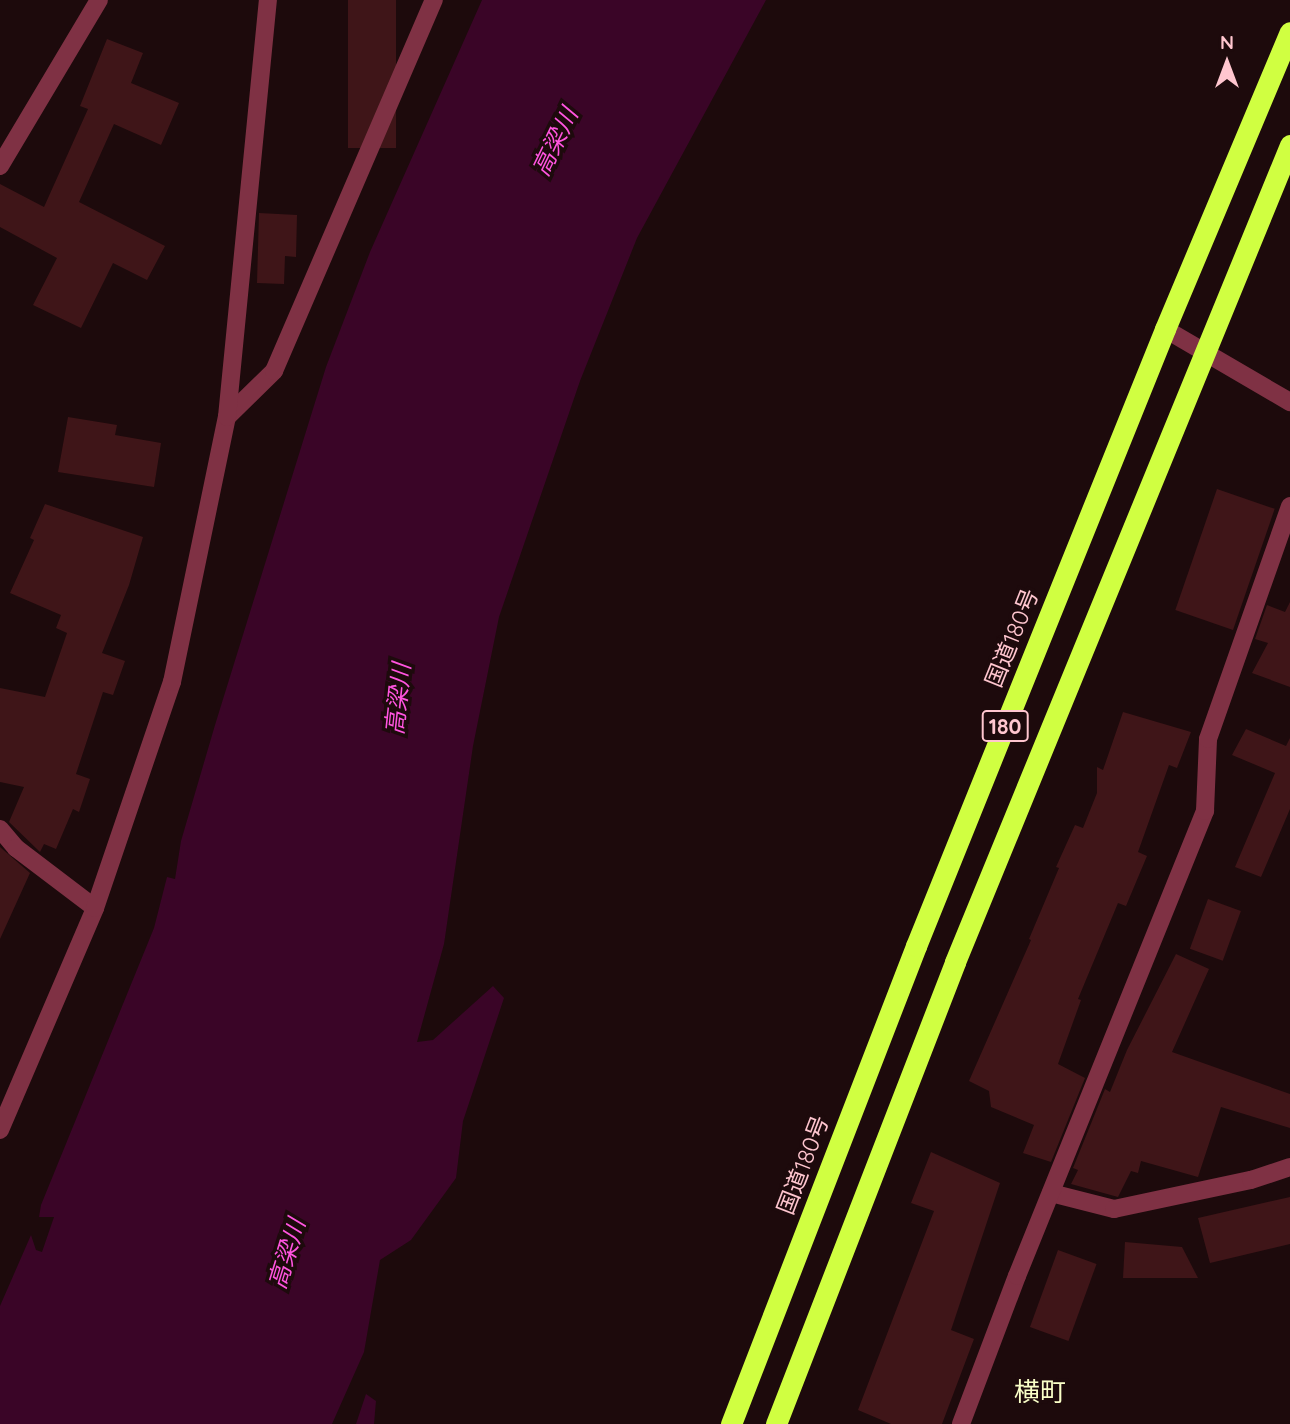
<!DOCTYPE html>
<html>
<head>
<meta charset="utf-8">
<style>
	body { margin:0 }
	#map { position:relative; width:1290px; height:1424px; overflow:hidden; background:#1d0a0c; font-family:Quicksand,"Noto Sans JP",sans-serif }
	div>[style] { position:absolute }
	.water>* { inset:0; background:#3a0527 }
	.building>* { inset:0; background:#3f1518; transform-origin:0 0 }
	.minor>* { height:18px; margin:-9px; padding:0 9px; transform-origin:9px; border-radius:9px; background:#7f3144 }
	.highway>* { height:21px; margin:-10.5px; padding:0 10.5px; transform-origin:10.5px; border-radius:10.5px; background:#d0ff41 }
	span { translate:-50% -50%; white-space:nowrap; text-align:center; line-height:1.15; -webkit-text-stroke:7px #1d0a0c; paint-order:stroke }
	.shield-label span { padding:2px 5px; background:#1d0a0c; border:2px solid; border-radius:5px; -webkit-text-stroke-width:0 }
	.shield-label { font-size:21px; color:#ffc6cf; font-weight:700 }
	.street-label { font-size:23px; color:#ffc6cf }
	.water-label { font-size:24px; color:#ff54df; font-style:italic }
	.quarter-label { font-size:26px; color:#faffc8 }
	.north { position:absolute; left:1192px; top:28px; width:70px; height:70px; -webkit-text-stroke:5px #1d0a0c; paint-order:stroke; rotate:0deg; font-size:19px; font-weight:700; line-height:28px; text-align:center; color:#ffc6cf }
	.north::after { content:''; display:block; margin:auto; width:24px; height:32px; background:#ffc6cf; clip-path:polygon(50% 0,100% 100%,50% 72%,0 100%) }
</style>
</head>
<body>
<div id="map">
	<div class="water">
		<i style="clip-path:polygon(482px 0,766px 0,637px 238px,580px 381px,499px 617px,473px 746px,444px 944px,417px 1042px,433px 1040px,493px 986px,504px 998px,463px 1121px,456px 1178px,411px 1240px,380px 1260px,364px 1352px,332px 1424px,0 1424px,0 1306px,31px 1235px,36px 1250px,42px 1252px,54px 1217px,39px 1217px,41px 1205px,154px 928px,167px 877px,175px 879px,181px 841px,215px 725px,326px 367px,370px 252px)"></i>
		<i style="clip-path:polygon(366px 1394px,376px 1401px,374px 1424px,356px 1424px)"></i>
	</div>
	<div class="building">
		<i style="left:348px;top:0;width:48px;height:148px"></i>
		<i style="clip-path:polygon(107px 39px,143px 53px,131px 83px,179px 103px,161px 145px,114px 124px,79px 202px,165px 246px,147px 280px,113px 263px,81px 328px,33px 305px,57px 258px,0 227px,0 184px,44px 207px,88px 109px,80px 106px)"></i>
		<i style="clip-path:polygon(259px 213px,297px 215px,296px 257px,285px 256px,284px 284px,257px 283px)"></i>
		<i style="clip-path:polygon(68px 417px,117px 425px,115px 435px,161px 443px,154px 487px,58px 472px)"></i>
		<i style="left:1217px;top:489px;width:61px;height:128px;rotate:19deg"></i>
		<i style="clip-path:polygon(45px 504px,143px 537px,129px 585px,102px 653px,125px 661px,113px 695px,103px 692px,76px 774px,90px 779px,79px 812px,73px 809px,56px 849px,44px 844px,40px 852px,9px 822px,24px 787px,0 782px,0 688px,45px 697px,67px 633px,56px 628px,61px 615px,10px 593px,34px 540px,30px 538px)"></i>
		<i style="clip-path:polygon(1290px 602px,1290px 687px,1252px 673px,1268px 643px,1255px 639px,1267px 605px,1285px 612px)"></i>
		<i style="clip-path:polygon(1123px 712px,1191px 732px,1177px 768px,1169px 765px,1138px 852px,1147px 856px,1126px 906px,1118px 903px,1078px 999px,1081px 1000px,1058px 1064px,1085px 1078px,1051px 1162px,1023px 1153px,1034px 1125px,991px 1107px,989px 1091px,969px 1081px,1031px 940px,1029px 939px,1059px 868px,1056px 867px,1075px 825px,1083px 828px,1097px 793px,1097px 767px,1103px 770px)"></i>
		<i style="clip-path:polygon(1246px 729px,1286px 746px,1290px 738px,1290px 809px,1261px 877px,1235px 867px,1275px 773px,1232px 755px)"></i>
		<i style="clip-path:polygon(0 847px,30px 873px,0 939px)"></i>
		<i style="left:1208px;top:899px;width:35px;height:53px;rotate:20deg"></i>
		<i style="clip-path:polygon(1176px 954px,1209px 969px,1172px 1052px,1290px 1094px,1290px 1128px,1221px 1107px,1198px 1177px,1141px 1161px,1138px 1173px,1131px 1171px,1118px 1197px,1071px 1184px,1078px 1170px,1073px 1168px,1105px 1089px,1110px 1092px,1127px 1050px)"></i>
		<i style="clip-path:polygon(931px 1152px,1000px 1183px,951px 1330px,974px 1339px,942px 1424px,891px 1424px,858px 1410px,934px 1211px,911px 1203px)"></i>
		<i style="clip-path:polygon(1290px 1197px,1290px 1244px,1210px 1263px,1198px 1218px)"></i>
		<i style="clip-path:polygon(1125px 1242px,1182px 1247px,1198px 1278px,1123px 1278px)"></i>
		<i style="left:1058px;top:1250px;width:41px;height:82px;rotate:20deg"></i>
	</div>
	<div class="minor">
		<i style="left:0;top:166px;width:193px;rotate:-59.2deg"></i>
		<i style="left:1165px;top:329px;width:145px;rotate:30.3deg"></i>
		<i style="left:227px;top:417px;width:66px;rotate:-44.4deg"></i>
		<i style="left:274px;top:371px;width:404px;rotate:-66.7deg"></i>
		<i style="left:0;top:829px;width:25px;rotate:50deg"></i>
		<i style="left:16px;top:848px;width:99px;rotate:37.2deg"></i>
		<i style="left:0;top:1130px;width:241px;rotate:-66.8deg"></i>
		<i style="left:95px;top:908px;width:239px;rotate:-71.2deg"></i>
		<i style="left:172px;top:682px;width:271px;rotate:-78.3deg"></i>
		<i style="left:227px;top:417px;width:419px;rotate:-84.4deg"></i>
		<i style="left:1051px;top:1193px;width:65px;rotate:14.3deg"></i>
		<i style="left:1114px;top:1209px;width:140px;rotate:-12deg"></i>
		<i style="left:1251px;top:1180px;width:41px;rotate:-18.4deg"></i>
		<i style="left:961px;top:1424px;width:158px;rotate:-69.3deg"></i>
		<i style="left:1017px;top:1276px;width:502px;rotate:-67.99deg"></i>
		<i style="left:1205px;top:811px;width:72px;rotate:-87.6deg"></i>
		<i style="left:1208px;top:739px;width:247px;rotate:-70.6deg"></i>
	</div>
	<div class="highway">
		<i style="left:731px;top:1424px;width:513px;rotate:-68.84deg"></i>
		<i style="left:916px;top:946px;width:665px;rotate:-68.02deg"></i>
		<i style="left:1165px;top:329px;width:322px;rotate:-67.2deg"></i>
		<i style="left:776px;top:1424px;width:495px;rotate:-68.8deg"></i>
		<i style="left:955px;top:962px;width:883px;rotate:-67.7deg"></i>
	</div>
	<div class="shield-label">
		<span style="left:1005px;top:726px">180</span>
	</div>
	<div class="street-label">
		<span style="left:1012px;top:638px;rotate:-68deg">国道180号</span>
		<span style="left:803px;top:1165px;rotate:-69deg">国道180号</span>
	</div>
	<div class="water-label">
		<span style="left:555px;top:142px;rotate:-64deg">高梁川</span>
		<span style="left:398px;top:699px;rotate:-84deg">高梁川</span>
		<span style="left:287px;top:1254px;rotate:-73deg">高梁川</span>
	</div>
	<div class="quarter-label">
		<span style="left:1040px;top:1392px">横町</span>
	</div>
	<div class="north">N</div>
</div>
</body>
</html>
